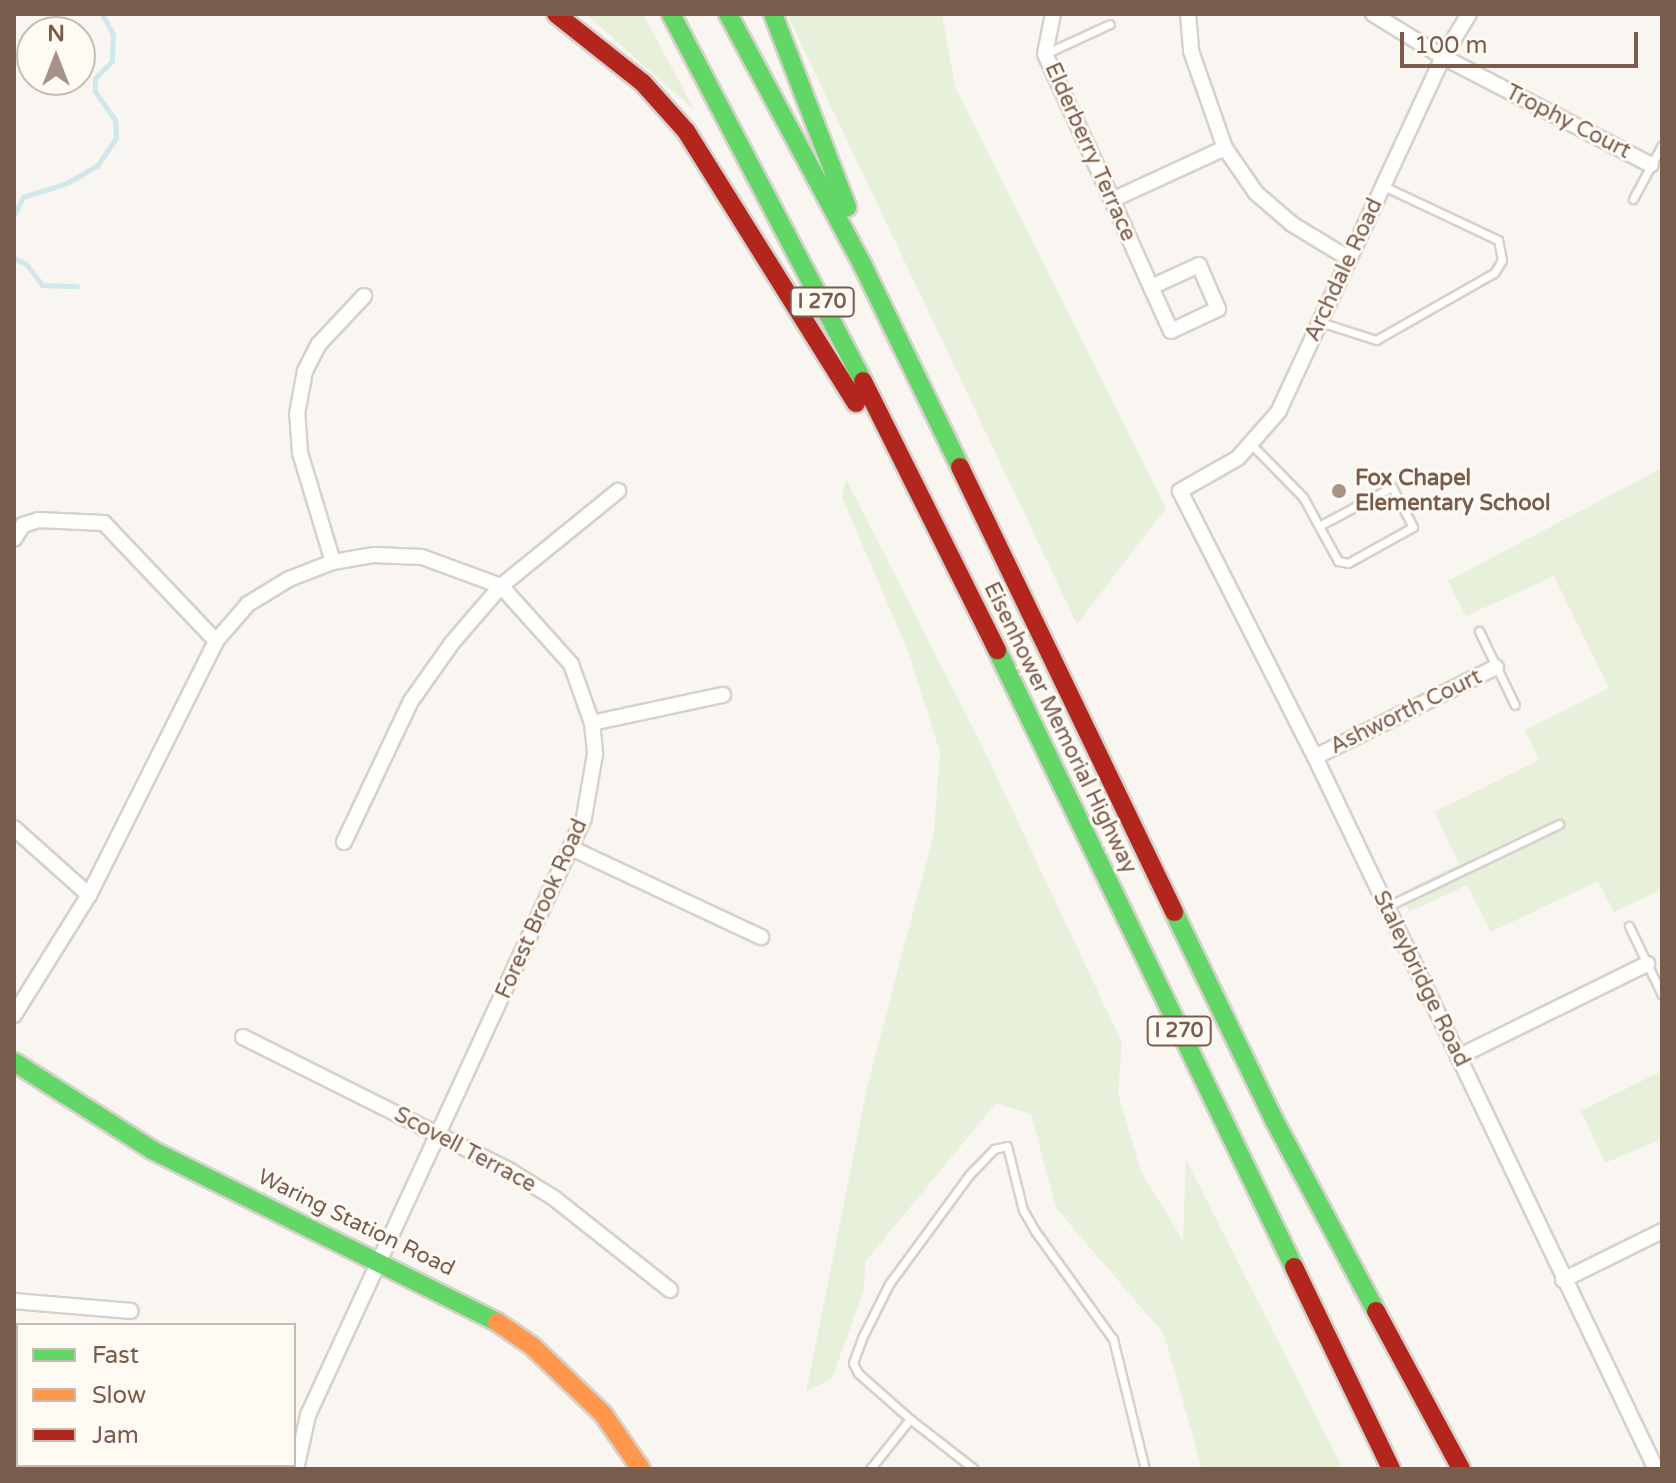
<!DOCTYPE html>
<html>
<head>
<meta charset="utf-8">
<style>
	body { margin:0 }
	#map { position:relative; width:1676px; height:1483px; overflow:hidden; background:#f9f5f0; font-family:"Varela Round",sans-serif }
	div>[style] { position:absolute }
	.green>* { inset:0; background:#e7f0db }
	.stream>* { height:5px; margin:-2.5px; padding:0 2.5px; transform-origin:2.5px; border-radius:2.5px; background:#d0e8ea }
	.roads { filter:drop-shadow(2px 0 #d7d1cb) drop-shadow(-2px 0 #d7d1cb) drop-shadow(0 2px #d7d1cb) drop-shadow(0 -2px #d7d1cb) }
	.lane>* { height:7px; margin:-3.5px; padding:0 3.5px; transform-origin:3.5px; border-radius:3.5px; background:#fefefd }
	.street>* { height:14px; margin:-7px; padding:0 7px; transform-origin:7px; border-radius:7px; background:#fefefd }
	.fast>* { height:18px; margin:-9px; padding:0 9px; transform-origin:9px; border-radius:9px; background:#63d668 }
	.slow>* { height:18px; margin:-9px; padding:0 9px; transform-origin:9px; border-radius:9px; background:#ff974d }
	.jam>* { height:18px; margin:-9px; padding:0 9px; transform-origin:9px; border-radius:9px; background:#b3261e }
	.dots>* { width:22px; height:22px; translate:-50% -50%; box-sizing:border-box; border:4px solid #fffaf3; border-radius:50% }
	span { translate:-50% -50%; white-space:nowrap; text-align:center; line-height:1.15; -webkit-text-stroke:6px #fffaf3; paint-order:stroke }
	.shield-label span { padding:2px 6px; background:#fffaf3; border:2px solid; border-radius:6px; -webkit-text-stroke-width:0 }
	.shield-label { font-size:20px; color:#7a5c4d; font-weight:700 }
	.street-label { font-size:22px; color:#7a5c4d }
	.poi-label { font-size:22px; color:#7a5c4d; font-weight:700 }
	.left { translate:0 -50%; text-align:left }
	.frame { position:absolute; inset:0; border:16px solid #7a5c4d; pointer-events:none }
	.legend { position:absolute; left:16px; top:1323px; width:280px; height:144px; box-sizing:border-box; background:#fffaf3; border:2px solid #cabbb1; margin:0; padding:10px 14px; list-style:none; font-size:24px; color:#7a5c4d }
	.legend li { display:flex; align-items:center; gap:16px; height:40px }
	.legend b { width:40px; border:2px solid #cabbb1 }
	.north { position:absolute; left:16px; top:16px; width:80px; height:80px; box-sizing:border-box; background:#fffaf3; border:2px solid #cabbb1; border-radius:50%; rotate:0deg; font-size:22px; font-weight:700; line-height:32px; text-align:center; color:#7a5c4d }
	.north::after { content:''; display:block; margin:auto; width:28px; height:36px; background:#a69286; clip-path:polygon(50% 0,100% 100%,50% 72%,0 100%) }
	.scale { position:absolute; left:1400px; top:32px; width:238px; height:36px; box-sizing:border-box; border:4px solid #7a5c4d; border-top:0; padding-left:10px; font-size:24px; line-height:28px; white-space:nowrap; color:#7a5c4d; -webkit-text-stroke:6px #fffaf3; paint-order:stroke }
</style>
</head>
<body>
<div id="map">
	<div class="green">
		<i style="clip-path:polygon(586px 14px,643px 14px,695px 111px)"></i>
		<i style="clip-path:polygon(787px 14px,942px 14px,955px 87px,1166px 508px,1077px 624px)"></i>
		<i style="clip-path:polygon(1662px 468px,1662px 889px,1614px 912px,1598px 881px,1491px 932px,1467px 885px,1409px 912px,1401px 893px,1459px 864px,1434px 812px,1539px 760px,1525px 730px,1609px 688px,1554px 576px,1466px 616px,1448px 581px)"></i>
		<i style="clip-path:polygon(846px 479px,984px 750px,1122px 1043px,1118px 1094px,1141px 1172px,1183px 1240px,1186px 1160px,1343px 1469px,1202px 1469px,1164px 1334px,1056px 1208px,1031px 1114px,996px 1103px,865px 1262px,864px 1290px,832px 1378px,806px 1392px,867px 1087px,934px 833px,940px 752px,908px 651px,842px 497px)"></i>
		<i style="clip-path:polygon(1662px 1071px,1662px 1139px,1605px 1163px,1581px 1111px)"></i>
	</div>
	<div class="stream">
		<i style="left:14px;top:215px;width:20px;rotate:-63deg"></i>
		<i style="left:23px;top:197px;width:46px;rotate:-17.7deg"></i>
		<i style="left:67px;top:183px;width:34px;rotate:-30deg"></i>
		<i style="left:97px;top:166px;width:34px;rotate:-56deg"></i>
		<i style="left:116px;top:138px;width:18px;rotate:-93deg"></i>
		<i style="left:115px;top:120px;width:35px;rotate:-125deg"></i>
		<i style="left:95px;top:91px;width:13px;rotate:-90deg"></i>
		<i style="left:95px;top:78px;width:24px;rotate:-45deg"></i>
		<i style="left:112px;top:61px;width:27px;rotate:-88deg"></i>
		<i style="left:113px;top:34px;width:23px;rotate:-119deg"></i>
		<i style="left:14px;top:258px;width:15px;rotate:28deg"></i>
		<i style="left:27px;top:265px;width:25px;rotate:53deg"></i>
		<i style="left:42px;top:285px;width:35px;rotate:2deg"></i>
	</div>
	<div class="roads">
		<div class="lane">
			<i style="left:1047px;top:53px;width:69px;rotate:-24.7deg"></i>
			<i style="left:1633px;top:199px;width:61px;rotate:-61.8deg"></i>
			<i style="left:1320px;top:322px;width:59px;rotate:17.8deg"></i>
			<i style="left:1376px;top:340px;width:136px;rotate:-29.6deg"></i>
			<i style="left:1494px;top:273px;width:15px;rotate:-58deg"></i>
			<i style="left:1502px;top:260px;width:20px;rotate:-101deg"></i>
			<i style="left:1498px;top:240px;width:127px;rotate:-154.8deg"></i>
			<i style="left:1253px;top:446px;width:71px;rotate:45.6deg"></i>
			<i style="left:1303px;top:497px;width:73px;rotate:61.3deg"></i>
			<i style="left:1338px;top:561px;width:10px;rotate:11deg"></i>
			<i style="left:1348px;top:563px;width:74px;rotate:-29deg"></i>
			<i style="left:1413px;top:527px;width:45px;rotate:-117.7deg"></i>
			<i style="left:1392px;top:487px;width:83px;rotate:151.9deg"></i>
			<i style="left:1479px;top:631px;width:82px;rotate:64.1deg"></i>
			<i style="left:1386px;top:907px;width:192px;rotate:-25.6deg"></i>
			<i style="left:1629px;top:926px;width:76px;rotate:64.4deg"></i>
			<i style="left:910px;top:1419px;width:69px;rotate:-138.5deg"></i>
			<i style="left:858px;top:1373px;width:11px;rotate:-117deg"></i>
			<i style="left:853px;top:1363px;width:29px;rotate:-70deg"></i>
			<i style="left:863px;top:1336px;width:58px;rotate:-63.4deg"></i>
			<i style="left:889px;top:1284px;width:135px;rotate:-53.7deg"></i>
			<i style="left:969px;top:1175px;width:36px;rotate:-46deg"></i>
			<i style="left:994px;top:1149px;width:13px;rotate:-13deg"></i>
			<i style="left:1007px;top:1146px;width:66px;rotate:76deg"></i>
			<i style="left:1023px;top:1210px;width:24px;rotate:60deg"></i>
			<i style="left:1035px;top:1231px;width:133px;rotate:54.2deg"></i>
			<i style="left:1113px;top:1339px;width:134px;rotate:76.2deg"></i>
			<i style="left:870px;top:1469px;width:64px;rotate:-51.3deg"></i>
			<i style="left:910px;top:1419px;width:81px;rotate:38deg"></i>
		</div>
		<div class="street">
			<i style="left:1053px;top:14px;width:41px;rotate:101.3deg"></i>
			<i style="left:1045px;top:54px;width:161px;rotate:65.3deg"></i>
			<i style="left:1112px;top:200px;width:95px;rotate:65.9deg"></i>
			<i style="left:1151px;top:287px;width:48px;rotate:65.6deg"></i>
			<i style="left:1171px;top:331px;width:52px;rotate:-25.1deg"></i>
			<i style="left:1218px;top:309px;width:48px;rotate:-113.4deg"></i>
			<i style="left:1199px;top:265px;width:53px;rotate:155.4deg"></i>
			<i style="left:1188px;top:14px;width:37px;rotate:85deg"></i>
			<i style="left:1191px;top:51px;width:103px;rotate:70.7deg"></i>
			<i style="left:1225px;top:148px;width:55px;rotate:55.4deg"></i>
			<i style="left:1256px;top:193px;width:48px;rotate:40.7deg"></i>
			<i style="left:1292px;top:224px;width:66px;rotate:31.3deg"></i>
			<i style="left:1373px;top:14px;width:82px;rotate:31.6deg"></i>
			<i style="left:1443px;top:57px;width:234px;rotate:27.4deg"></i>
			<i style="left:1469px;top:14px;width:50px;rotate:121.2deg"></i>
			<i style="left:1443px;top:57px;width:390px;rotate:114.9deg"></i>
			<i style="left:1279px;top:411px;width:62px;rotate:131.1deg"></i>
			<i style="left:1238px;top:458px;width:67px;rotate:150.4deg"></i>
			<i style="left:1180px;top:491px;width:298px;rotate:63.1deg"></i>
			<i style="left:1315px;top:757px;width:789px;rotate:64.41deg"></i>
			<i style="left:1112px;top:200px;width:124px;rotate:-24.7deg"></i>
			<i style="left:14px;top:539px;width:17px;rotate:-57deg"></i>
			<i style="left:23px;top:525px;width:16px;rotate:-18deg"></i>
			<i style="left:38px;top:520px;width:66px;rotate:2.6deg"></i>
			<i style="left:104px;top:523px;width:163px;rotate:46.5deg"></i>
			<i style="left:333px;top:562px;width:114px;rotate:-106.8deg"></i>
			<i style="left:300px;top:453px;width:39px;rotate:-94deg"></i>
			<i style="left:297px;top:414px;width:44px;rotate:-79.5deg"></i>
			<i style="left:305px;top:371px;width:30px;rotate:-63deg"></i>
			<i style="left:319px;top:344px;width:66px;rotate:-46.8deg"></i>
			<i style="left:592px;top:723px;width:134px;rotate:-12.1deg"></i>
			<i style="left:1315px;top:757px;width:202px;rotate:-26.4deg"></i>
			<i style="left:14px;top:828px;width:101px;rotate:41.8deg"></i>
			<i style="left:344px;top:842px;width:156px;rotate:-64.6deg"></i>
			<i style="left:411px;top:701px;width:71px;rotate:-54.7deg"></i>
			<i style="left:452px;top:643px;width:75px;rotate:-49.3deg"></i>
			<i style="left:501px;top:586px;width:151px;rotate:-39.1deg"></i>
			<i style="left:571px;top:848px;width:210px;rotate:25.1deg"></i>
			<i style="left:14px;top:1015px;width:142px;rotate:-58deg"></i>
			<i style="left:89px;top:895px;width:284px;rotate:-63.4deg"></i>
			<i style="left:216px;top:641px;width:49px;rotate:-49.1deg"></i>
			<i style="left:248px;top:604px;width:48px;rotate:-31.4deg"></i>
			<i style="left:289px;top:579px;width:47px;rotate:-21.1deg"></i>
			<i style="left:333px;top:562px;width:42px;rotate:-9.7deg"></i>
			<i style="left:374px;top:555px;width:48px;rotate:2.4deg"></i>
			<i style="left:422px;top:557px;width:84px;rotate:20.2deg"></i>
			<i style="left:501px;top:586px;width:105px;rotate:48.1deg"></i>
			<i style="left:571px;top:664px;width:63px;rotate:70.4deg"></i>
			<i style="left:592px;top:723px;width:31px;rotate:84deg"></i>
			<i style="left:595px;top:754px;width:65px;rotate:99.8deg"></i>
			<i style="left:584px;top:818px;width:658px;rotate:114.81deg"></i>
			<i style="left:308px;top:1415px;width:55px;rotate:102.5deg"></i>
			<i style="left:243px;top:1037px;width:295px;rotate:26.6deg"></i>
			<i style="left:507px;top:1169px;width:55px;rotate:31.7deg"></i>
			<i style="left:554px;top:1198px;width:148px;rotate:38.4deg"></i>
			<i style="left:1458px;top:1057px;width:211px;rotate:-26.2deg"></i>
			<i style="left:1563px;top:1280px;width:110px;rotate:-26.3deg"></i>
			<i style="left:14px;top:1301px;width:117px;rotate:4.9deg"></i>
		</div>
		<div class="fast">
			<i style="left:671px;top:14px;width:414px;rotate:62.4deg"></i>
			<i style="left:728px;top:14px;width:286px;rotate:61.8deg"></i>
			<i style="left:863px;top:266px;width:223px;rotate:64.2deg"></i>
			<i style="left:773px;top:14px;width:207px;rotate:69deg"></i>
			<i style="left:997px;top:650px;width:685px;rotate:64.3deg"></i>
			<i style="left:1174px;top:912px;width:229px;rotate:64.3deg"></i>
			<i style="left:1273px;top:1118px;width:219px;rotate:61.9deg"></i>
			<i style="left:14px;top:1062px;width:164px;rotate:32.5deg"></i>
			<i style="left:152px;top:1150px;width:385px;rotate:26.5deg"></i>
		</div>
		<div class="slow">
			<i style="left:497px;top:1322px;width:42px;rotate:34.4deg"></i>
			<i style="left:532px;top:1346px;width:98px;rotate:43.8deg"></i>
			<i style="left:603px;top:1414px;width:67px;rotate:55.4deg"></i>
		</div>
		<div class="jam">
			<i style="left:556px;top:14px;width:111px;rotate:38.4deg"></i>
			<i style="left:643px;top:83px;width:64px;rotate:48.1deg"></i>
			<i style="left:686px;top:131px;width:321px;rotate:58deg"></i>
			<i style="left:863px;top:381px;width:301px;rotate:63.5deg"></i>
			<i style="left:960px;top:467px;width:494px;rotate:64.3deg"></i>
			<i style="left:1294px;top:1267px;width:224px;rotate:64.3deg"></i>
			<i style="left:1376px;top:1311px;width:179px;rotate:61.7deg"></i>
		</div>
	</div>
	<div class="dots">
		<i style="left:1339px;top:491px;background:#a69286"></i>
	</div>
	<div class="shield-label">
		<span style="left:822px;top:302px">I 270</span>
		<span style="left:1179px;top:1031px">I 270</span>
	</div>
	<div class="street-label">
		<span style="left:1568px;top:122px;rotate:27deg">Trophy Court</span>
		<span style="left:1090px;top:152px;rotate:66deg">Elderberry Terrace</span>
		<span style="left:1344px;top:270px;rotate:-65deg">Archdale Road</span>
		<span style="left:1406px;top:712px;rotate:-26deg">Ashworth Court</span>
		<span style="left:1060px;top:728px;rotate:64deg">Eisenhower Memorial Highway</span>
		<span style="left:542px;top:909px;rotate:-66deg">Forest Brook Road</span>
		<span style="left:1421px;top:979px;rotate:64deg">Staleybridge Road</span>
		<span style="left:465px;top:1150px;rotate:28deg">Scovell Terrace</span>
		<span style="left:356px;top:1223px;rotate:26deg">Waring Station Road</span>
	</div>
	<div class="poi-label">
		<span class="left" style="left:1355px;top:491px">Fox Chapel<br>Elementary School</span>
	</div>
	<div class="frame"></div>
	<ul class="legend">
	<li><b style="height:10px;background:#63d668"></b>Fast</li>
	<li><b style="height:10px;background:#ff974d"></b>Slow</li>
	<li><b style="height:10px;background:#b3261e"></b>Jam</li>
	</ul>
	<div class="north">N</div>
	<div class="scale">100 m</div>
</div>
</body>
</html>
